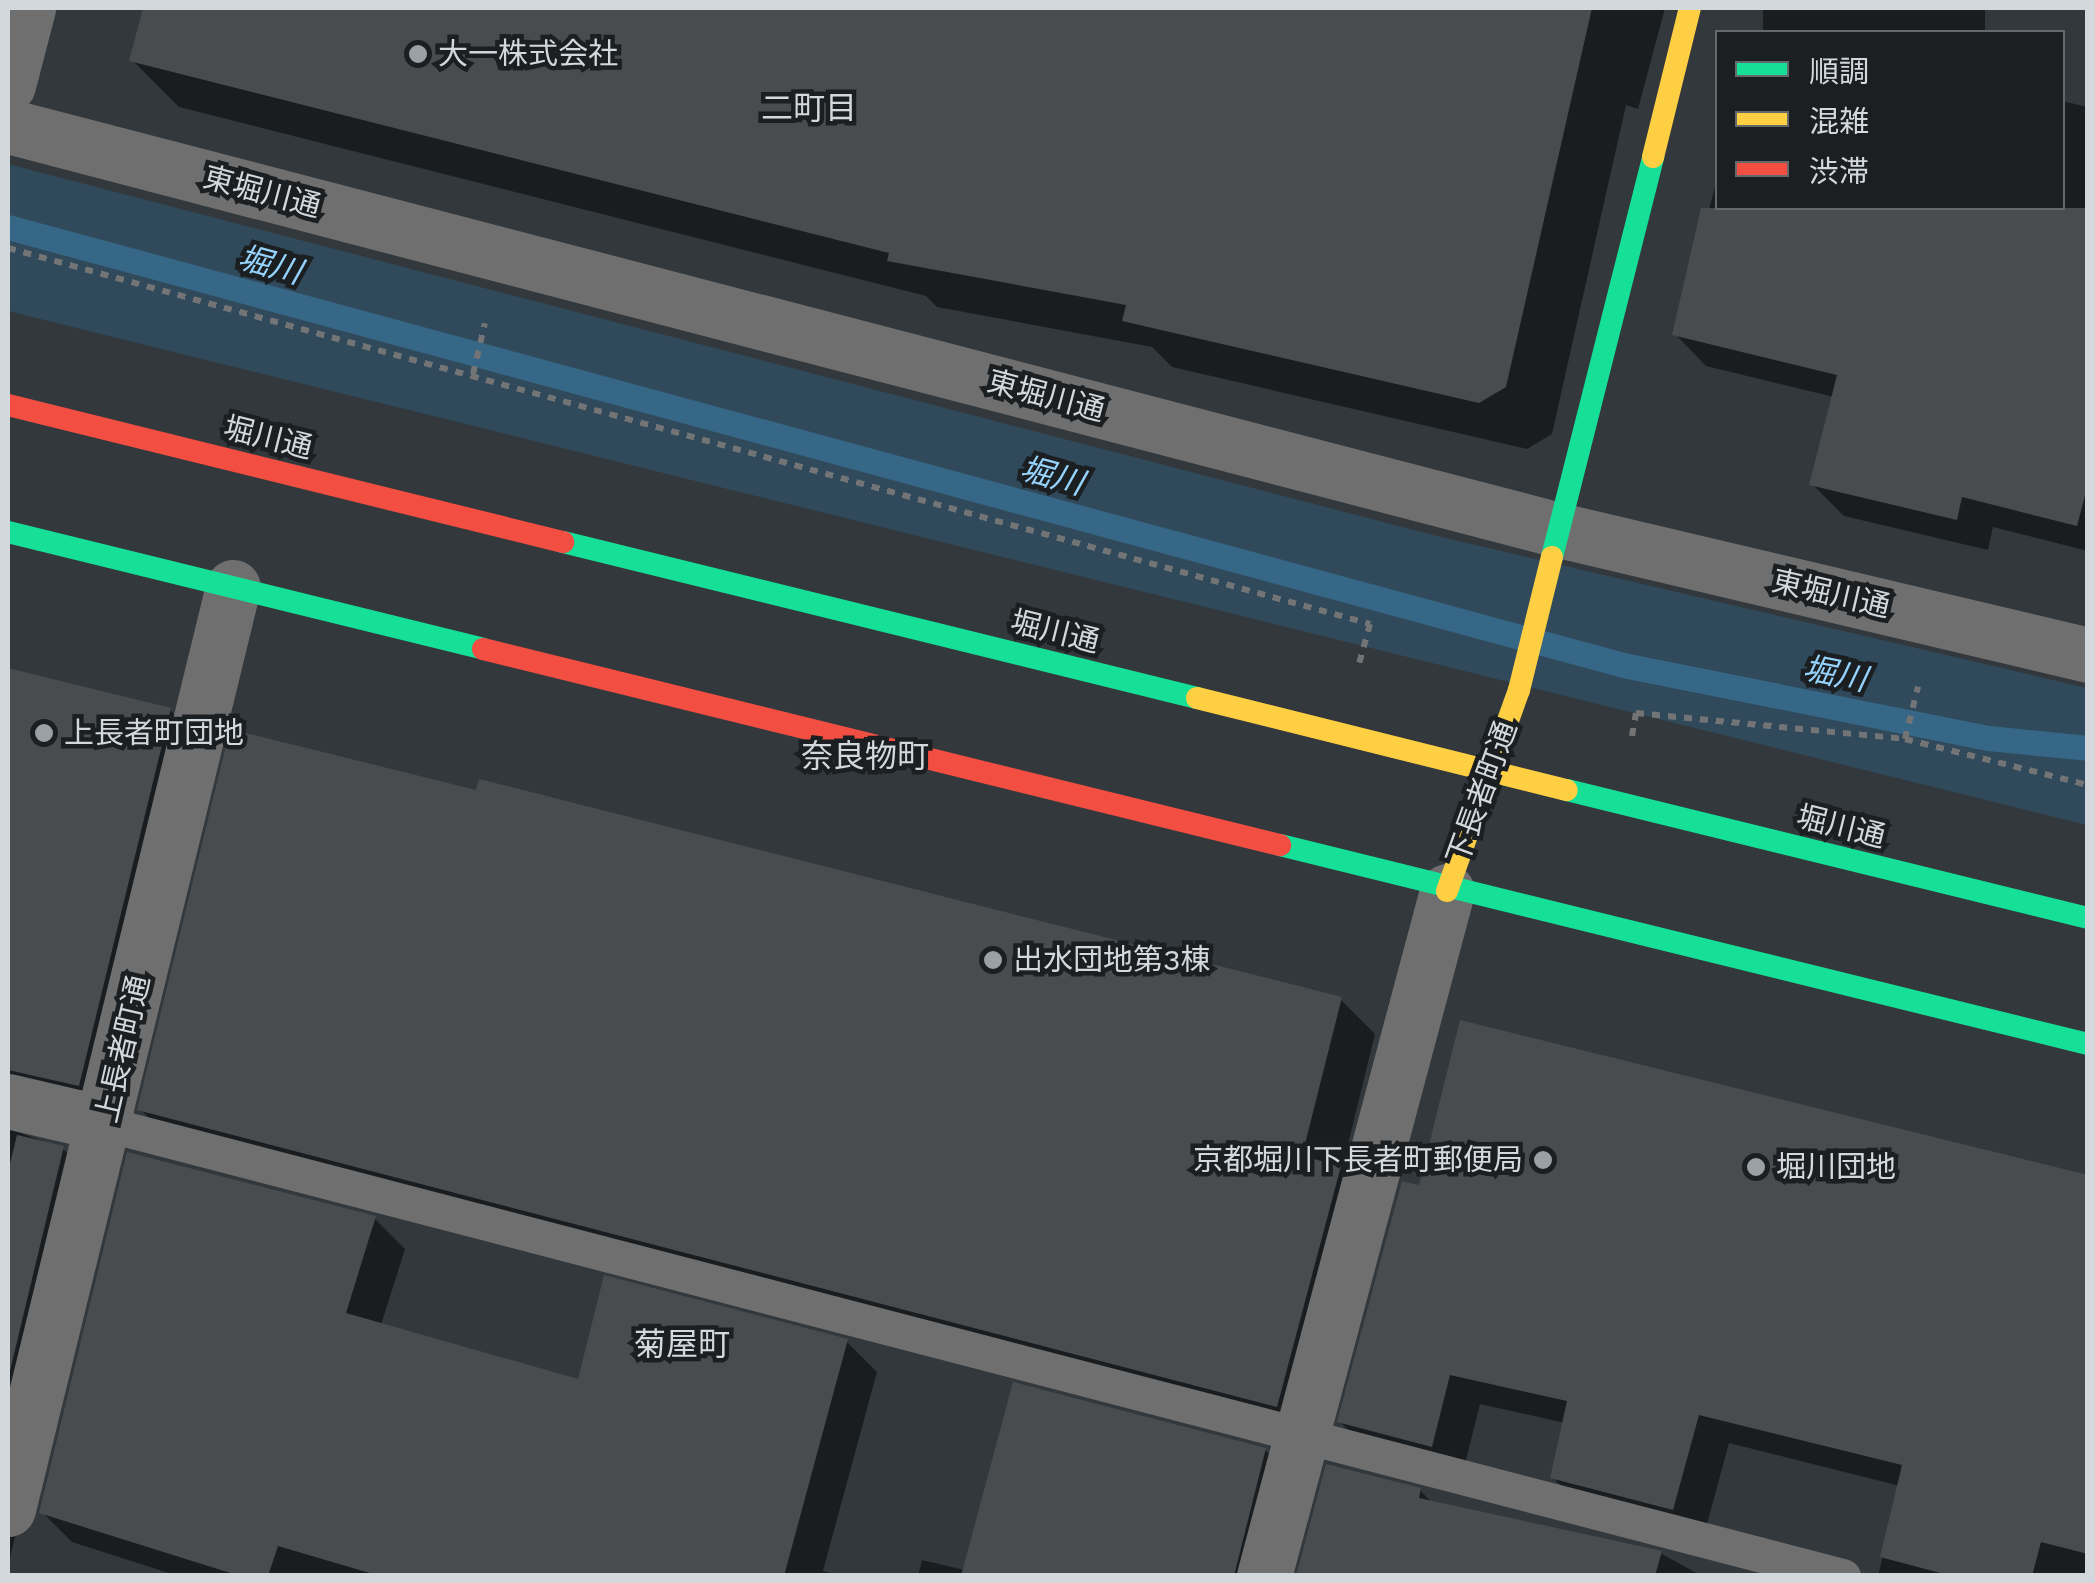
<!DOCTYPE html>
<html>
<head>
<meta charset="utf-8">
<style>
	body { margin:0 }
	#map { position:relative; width:2095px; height:1583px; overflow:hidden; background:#32383c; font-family:"Work Sans","Noto Sans JP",sans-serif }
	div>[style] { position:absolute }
	.green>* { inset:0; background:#304a5b }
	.shadow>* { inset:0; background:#0007; transform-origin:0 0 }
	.stream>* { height:25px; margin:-12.5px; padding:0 12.5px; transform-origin:12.5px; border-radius:12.5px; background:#376787 }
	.building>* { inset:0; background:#484c4f }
	.path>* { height:6px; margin-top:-3px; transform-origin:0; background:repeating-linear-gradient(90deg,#737475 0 8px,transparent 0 16px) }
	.lane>* { height:35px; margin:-17.5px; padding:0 17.5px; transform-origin:17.5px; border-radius:17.5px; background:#6f6f6f }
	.street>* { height:55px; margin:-27.5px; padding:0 27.5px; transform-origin:27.5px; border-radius:27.5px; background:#6f6f6f }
	.fast>* { height:22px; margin:-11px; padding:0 11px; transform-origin:11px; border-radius:11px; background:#16e098 }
	.slow>* { height:22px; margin:-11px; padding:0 11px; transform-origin:11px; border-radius:11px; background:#ffcf43 }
	.jam>* { height:22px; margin:-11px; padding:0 11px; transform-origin:11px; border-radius:11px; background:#f24e42 }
	.slow-bridge>* { height:22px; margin:-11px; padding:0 11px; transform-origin:11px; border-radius:11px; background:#ffcf43 }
	.dots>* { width:28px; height:28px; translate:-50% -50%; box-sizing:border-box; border:5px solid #1b1f22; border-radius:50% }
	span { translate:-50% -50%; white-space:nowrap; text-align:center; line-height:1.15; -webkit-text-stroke:9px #1b1f22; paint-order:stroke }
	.poi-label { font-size:30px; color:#d2d8dc }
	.left { translate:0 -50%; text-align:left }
	.right { translate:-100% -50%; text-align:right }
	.street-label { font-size:30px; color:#d2d8dc }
	.neighbourhood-label { font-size:32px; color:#d2d8dc }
	.water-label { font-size:32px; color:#95d3fd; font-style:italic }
	.frame { position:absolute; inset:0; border:10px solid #d2d8dc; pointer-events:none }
	.legend { position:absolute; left:1715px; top:30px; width:350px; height:180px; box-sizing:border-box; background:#1b1f22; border:2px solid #64696c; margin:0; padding:12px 18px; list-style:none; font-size:30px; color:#d2d8dc }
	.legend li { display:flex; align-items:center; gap:20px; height:50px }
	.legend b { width:50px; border:2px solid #64696c }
</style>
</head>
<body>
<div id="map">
	<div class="green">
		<i style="clip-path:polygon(8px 164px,1437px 536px,2087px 688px,2087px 825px,8px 311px)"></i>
	</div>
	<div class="shadow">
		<i style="clip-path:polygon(145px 8px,1665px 8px,1638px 109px,1626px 105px,1552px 434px,1527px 449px,1172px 367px,1152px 347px,937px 307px,926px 296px,179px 107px,132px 60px)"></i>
		<i style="left:1763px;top:8px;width:222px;height:25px"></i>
		<i style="clip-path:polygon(2062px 101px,2088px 107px,2088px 551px,1993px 527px,1988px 550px,1844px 516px,1812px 484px,1834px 397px,1706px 366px,1675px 334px,1718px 176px,1718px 208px,2062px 208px)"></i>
		<i style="clip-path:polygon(8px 670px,170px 710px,204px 743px,112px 1118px,10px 1129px,63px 1149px,97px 1182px,8px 1567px)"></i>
		<i style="clip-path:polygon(1340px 999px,1375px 1034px,1342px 1169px,1375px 1203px,1312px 1440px,175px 1144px,140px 1109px)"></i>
		<i style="clip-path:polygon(2088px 1178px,2088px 1576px,1878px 1576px,1900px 1486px,1729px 1443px,1703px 1539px,1583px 1507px,1552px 1477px,1565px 1423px,1480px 1404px,1462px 1476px,1370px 1452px,1340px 1422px,1421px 1188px)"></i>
		<i style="clip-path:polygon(374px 1218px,405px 1249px,381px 1325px,579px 1382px,846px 1341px,877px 1372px,823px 1571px,841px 1576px,178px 1576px,72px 1542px,42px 1512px)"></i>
		<i style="clip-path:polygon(1265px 1450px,1295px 1480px,1270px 1576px,918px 1576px,922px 1560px,965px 1570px)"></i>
		<i style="clip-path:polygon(1420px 1490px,1433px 1504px,1660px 1553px,1702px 1576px,1299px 1576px)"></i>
	</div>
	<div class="stream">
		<i style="left:8px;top:227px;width:1673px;rotate:15.17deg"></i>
		<i style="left:1623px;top:665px;width:372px;rotate:11.3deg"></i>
		<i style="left:1988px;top:738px;width:100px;rotate:5.7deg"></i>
	</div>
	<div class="building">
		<i style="clip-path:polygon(143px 8px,1592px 8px,1506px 387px,1479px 403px,1122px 321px,1126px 305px,887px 261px,889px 253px,129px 61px)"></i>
		<i style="clip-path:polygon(1701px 208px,2088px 208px,2088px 484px,2077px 526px,1962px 497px,1957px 520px,1809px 485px,1837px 375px,1672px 335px)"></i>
		<i style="clip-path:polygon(8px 668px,171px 708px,79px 1086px,8px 1070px)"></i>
		<i style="clip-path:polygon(230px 729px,476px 790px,479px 779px,1342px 997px,1302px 1156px,1341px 1166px,1277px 1407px,137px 1110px)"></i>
		<i style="clip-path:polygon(1460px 1020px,2088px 1175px,2088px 1554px,2041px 1542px,2032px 1576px,1952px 1576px,1880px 1557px,1902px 1465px,1699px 1415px,1673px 1510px,1550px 1478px,1567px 1401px,1450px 1375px,1432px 1447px,1337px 1422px,1402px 1181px,1419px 1185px)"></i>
		<i style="clip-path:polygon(17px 1135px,64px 1146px,8px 1379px,8px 1172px)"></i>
		<i style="clip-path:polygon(127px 1152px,376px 1216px,346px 1313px,578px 1379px,604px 1275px,848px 1339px,784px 1576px,380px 1576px,278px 1546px,268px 1576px,240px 1576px,39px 1513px)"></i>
		<i style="clip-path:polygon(1013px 1382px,1266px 1448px,1234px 1576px,961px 1576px)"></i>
		<i style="clip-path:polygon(1326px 1464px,1421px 1488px,1419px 1498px,1662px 1551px,1655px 1576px,1296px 1576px)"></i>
	</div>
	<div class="path">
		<i style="left:8px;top:248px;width:1413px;rotate:15.43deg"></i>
		<i style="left:1370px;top:624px;width:41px;rotate:105.4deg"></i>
		<i style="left:473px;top:374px;width:52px;rotate:-76.8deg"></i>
		<i style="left:1632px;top:736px;width:23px;rotate:-80deg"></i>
		<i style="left:1636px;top:713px;width:270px;rotate:5.5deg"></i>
		<i style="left:1905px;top:739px;width:189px;rotate:14.1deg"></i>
		<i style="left:1905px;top:739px;width:54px;rotate:-76deg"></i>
	</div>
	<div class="lane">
		<i style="left:106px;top:1124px;width:1795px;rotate:14.59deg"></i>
	</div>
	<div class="street">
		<i style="left:8px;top:85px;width:80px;rotate:-75.4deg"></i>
		<i style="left:8px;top:126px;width:1603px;rotate:14.6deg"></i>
		<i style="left:1559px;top:530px;width:544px;rotate:13.29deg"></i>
		<i style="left:8px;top:1101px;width:101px;rotate:13.2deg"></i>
		<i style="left:8px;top:1509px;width:949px;rotate:-76.29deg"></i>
		<i style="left:1264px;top:1576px;width:709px;rotate:-75.04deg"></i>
	</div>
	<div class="fast">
		<i style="left:8px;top:532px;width:489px;rotate:13.8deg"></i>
		<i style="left:563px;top:542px;width:653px;rotate:13.82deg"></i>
		<i style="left:1552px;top:557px;width:413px;rotate:-75.8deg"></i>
		<i style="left:1567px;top:790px;width:536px;rotate:13.8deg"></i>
		<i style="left:1280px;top:845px;width:832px;rotate:13.84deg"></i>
	</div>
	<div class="slow">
		<i style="left:1653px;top:157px;width:154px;rotate:-76.1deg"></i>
		<i style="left:1197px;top:698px;width:381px;rotate:14deg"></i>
		<i style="left:1447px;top:891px;width:214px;rotate:-70.3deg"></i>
	</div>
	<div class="jam">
		<i style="left:8px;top:405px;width:572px;rotate:13.87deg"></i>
		<i style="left:483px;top:649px;width:821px;rotate:13.82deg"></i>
	</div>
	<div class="slow-bridge">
		<i style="left:1519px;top:690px;width:137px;rotate:-76.1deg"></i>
	</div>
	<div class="dots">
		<i style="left:418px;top:54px;background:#9aa0a4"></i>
		<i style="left:44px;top:733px;background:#9aa0a4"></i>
		<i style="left:993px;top:960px;background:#9aa0a4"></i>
		<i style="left:1543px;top:1160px;background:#9aa0a4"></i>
		<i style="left:1756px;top:1167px;background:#9aa0a4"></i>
	</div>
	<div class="poi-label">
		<span class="left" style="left:438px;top:54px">大一株式会社</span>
		<span class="left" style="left:64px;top:733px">上長者町団地</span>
		<span class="left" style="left:1013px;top:960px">出水団地第3棟</span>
		<span class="right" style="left:1523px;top:1160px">京都堀川下長者町郵便局</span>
		<span class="left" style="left:1776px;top:1167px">堀川団地</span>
	</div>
	<div class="street-label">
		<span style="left:262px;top:192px;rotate:15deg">東堀川通</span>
		<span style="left:1046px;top:396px;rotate:15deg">東堀川通</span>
		<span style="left:268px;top:438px;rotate:14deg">堀川通</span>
		<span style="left:1831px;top:594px;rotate:13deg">東堀川通</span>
		<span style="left:1055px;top:632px;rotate:14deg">堀川通</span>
		<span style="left:1482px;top:793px;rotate:-70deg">下長者町通</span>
		<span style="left:1841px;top:827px;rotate:14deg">堀川通</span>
		<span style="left:123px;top:1049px;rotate:-77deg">上長者町通</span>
	</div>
	<div class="neighbourhood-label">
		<span style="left:809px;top:108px">二町目</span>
		<span style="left:865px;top:756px">奈良物町</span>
		<span style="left:682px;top:1344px">菊屋町</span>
	</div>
	<div class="water-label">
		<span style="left:270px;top:265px;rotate:15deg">堀川</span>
		<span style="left:1052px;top:476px;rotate:15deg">堀川</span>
		<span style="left:1835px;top:674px;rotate:11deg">堀川</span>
	</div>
	<div class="frame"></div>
	<ul class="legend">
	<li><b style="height:12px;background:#16e098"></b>順調</li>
	<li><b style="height:12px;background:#ffcf43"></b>混雑</li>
	<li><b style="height:12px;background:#f24e42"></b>渋滞</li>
	</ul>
</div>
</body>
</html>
